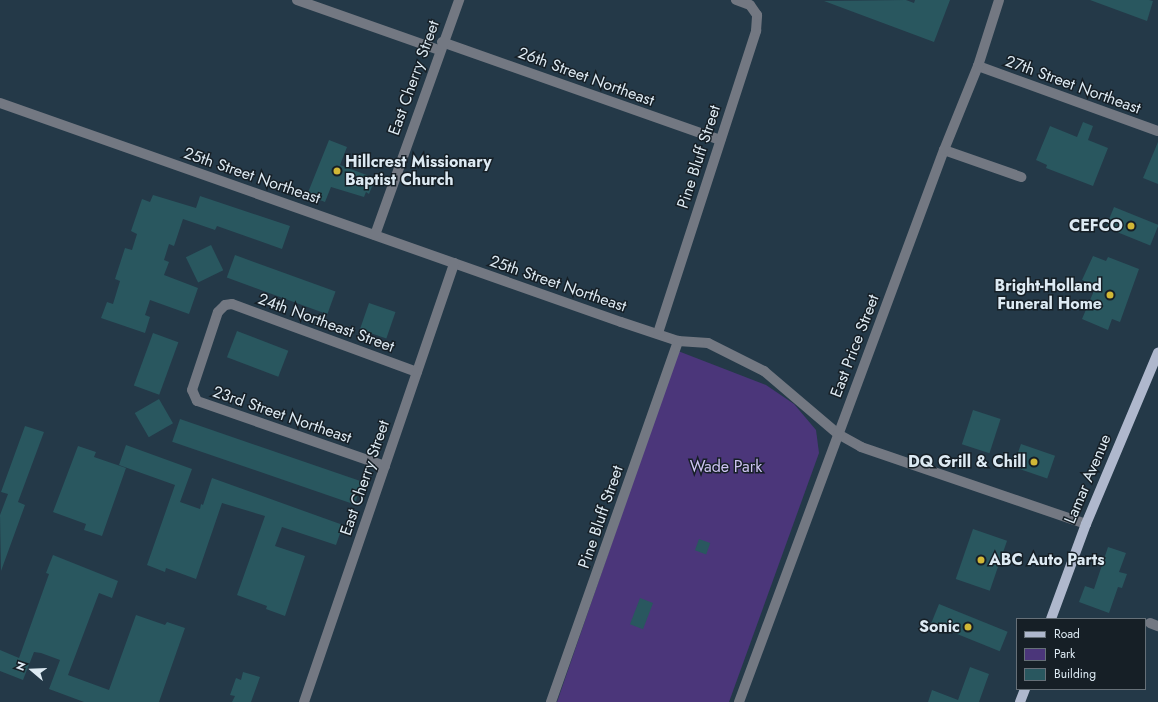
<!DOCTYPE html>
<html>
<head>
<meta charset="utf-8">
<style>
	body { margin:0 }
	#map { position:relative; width:1158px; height:702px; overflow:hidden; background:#243948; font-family:Jost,sans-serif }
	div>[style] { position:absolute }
	.green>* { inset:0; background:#4b367a }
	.building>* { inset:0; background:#29575f; transform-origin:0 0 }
	.minor>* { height:10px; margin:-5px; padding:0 5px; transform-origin:5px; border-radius:5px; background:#737882 }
	.major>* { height:10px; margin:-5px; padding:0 5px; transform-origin:5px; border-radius:5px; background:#afb8cd }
	.dots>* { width:11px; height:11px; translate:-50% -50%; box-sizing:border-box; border:2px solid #161f26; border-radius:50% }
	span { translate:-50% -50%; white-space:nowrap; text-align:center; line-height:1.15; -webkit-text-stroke:3px #161f26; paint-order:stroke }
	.street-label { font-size:16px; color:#ddeaf3 }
	.poi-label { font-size:16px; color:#ddeaf3; font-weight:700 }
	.left { translate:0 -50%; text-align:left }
	.right { translate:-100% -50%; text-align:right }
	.park-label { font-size:16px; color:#cec4f2 }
	.legend { position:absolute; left:1016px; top:618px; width:130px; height:72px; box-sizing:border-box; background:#161f26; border:1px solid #667078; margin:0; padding:5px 7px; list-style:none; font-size:12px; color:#ddeaf3 }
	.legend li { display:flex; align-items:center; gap:8px; height:20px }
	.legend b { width:20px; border:1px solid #667078 }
	.north { position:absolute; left:12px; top:650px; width:40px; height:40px; -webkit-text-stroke:3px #161f26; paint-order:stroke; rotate:289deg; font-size:11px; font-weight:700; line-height:16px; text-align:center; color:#ddeaf3 }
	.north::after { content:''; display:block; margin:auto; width:14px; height:18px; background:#ddeaf3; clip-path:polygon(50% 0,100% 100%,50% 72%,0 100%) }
</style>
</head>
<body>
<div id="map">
	<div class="green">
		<i style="clip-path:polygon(678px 351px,766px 385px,794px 404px,816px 430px,819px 453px,729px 702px,557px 702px)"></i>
	</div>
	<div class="building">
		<i style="clip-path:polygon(906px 0,914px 3px,915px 0,950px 0,934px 42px,824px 1px)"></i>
		<i style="clip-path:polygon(1090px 0,1149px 0,1153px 1px,1147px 21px)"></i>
		<i style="clip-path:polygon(1083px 122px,1093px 126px,1088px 140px,1108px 148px,1093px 186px,1046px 168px,1047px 165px,1036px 160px,1050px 126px,1077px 137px)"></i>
		<i style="clip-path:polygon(329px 140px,347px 147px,340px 165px,372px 177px,370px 183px,373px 184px,369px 194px,366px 192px,364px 197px,331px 187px,325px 202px,307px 195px)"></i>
		<i style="clip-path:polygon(1158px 142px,1158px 184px,1143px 178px)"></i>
		<i style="clip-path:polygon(153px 195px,196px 208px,200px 196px,290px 226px,282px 249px,217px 226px,215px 230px,183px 219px,174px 246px,169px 244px,164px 260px,169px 262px,164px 275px,198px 288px,189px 314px,150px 300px,145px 315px,150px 317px,145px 333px,101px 318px,107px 302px,113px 304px,120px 281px,115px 279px,125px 248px,132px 250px,137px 234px,131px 231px,142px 199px,150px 202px)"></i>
		<i style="left:1114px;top:207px;width:48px;height:22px;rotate:22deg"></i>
		<i style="left:211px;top:245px;width:28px;height:28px;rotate:64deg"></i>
		<i style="left:235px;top:255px;width:107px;height:24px;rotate:20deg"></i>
		<i style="clip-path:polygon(1093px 256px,1106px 261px,1108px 257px,1139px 269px,1120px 322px,1112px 319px,1108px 330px,1082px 319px,1096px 286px,1082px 280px)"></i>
		<i style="left:369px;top:303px;width:28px;height:28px;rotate:19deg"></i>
		<i style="left:237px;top:331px;width:55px;height:28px;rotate:21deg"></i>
		<i style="left:153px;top:333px;width:27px;height:56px;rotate:20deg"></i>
		<i style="left:159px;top:399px;width:28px;height:28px;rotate:60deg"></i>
		<i style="left:973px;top:410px;width:29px;height:36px;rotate:18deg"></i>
		<i style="left:180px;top:419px;width:193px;height:24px;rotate:19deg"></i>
		<i style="clip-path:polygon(25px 426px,44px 432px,18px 502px,25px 505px,1px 571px,0 515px,8px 494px,1px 492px)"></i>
		<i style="left:1021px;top:444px;width:36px;height:24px;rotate:19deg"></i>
		<i style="clip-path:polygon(126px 445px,192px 469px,180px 502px,200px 509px,201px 504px,203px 505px,212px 478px,343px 525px,336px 545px,282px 527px,275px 546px,305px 556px,285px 616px,266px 609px,267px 606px,237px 595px,265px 516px,222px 503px,196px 579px,166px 568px,165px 572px,147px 565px,175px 485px,119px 465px)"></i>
		<i style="clip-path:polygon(78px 446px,96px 452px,94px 457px,126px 468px,102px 536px,84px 530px,86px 524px,53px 512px)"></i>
		<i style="left:973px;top:529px;width:36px;height:53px;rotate:19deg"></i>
		<i style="left:699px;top:539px;width:12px;height:12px;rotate:20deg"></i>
		<i style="clip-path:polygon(1108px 547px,1126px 553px,1119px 572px,1127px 574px,1122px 588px,1118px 587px,1109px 613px,1079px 602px,1085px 586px,1094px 589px)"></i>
		<i style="clip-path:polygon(53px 555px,118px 581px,112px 598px,99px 593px,68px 675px,109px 690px,136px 615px,165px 625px,167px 622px,185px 628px,159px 702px,84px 702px,49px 689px,60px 660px,41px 653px,34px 652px,23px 680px,0 671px,0 650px,19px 658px,49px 574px,46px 573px)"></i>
		<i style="left:640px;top:598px;width:14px;height:28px;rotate:21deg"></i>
		<i style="left:939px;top:604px;width:74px;height:21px;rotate:22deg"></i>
		<i style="clip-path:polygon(970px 667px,989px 674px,979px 702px,928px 702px,932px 690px,958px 700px)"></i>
		<i style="clip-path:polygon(243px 672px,260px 677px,251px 702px,232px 702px,235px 696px,230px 695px,236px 678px,241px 680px)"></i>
	</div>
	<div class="minor">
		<i style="left:297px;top:0;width:151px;rotate:19.4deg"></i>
		<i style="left:442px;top:42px;width:295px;rotate:19.4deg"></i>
		<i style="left:978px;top:66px;width:191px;rotate:19.9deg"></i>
		<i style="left:0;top:103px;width:658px;rotate:19.43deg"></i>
		<i style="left:621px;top:322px;width:60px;rotate:18.4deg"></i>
		<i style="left:678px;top:341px;width:30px;rotate:4deg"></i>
		<i style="left:708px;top:343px;width:63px;rotate:26.6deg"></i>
		<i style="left:764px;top:371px;width:97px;rotate:40.4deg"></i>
		<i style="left:838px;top:434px;width:26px;rotate:29deg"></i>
		<i style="left:861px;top:447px;width:238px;rotate:18.9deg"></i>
		<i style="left:944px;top:150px;width:82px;rotate:19.3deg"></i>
		<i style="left:375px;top:235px;width:250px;rotate:-70.3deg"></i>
		<i style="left:658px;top:333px;width:318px;rotate:-72deg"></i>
		<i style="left:756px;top:31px;width:16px;rotate:-86deg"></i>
		<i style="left:757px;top:15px;width:12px;rotate:-125deg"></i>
		<i style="left:750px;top:5px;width:15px;rotate:-160deg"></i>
		<i style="left:385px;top:466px;width:199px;rotate:-160.9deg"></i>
		<i style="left:197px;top:401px;width:12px;rotate:-114deg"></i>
		<i style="left:192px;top:390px;width:82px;rotate:-71.6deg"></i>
		<i style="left:218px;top:312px;width:10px;rotate:-45deg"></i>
		<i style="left:225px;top:305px;width:7px;rotate:-8deg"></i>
		<i style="left:232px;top:304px;width:197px;rotate:20.2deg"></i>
		<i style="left:1150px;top:623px;width:9px;rotate:21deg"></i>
		<i style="left:304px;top:702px;width:464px;rotate:-71.1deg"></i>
		<i style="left:551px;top:702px;width:383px;rotate:-70.6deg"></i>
		<i style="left:739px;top:702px;width:589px;rotate:-69.63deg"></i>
		<i style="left:944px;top:150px;width:91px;rotate:-68deg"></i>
		<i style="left:978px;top:66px;width:69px;rotate:-72.3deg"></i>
	</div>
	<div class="major">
		<i style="left:1051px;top:619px;width:101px;rotate:-69.8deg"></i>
		<i style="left:1086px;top:524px;width:186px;rotate:-67.2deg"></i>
		<i style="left:1020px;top:702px;width:14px;rotate:-69deg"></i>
	</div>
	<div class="dots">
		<i style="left:337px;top:171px;background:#d1b736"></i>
		<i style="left:1131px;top:226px;background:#d1b736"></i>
		<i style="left:1110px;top:295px;background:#d1b736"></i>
		<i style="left:1034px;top:462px;background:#d1b736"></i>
		<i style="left:981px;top:560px;background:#d1b736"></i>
		<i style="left:968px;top:627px;background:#d1b736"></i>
	</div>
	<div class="street-label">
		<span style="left:586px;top:77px;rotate:20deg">26th Street Northeast</span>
		<span style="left:414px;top:78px;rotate:-70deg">East Cherry Street</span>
		<span style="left:1073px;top:85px;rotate:20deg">27th Street Northeast</span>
		<span style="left:699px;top:157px;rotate:-72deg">Pine Bluff Street</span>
		<span style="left:252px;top:176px;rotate:19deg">25th Street Northeast</span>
		<span style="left:558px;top:284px;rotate:19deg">25th Street Northeast</span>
		<span style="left:326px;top:323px;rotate:20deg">24th Northeast Street</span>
		<span style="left:855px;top:346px;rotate:-69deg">East Price Street</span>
		<span style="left:282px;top:415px;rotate:19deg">23rd Street Northeast</span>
		<span style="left:365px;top:478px;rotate:-71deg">East Cherry Street</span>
		<span style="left:1088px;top:479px;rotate:-67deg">Lamar Avenue</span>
		<span style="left:601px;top:517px;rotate:-71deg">Pine Bluff Street</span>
	</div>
	<div class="poi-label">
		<span class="left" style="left:345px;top:171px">Hillcrest Missionary<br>Baptist Church</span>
		<span class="right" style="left:1123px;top:226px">CEFCO</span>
		<span class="right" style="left:1102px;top:295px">Bright-Holland<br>Funeral Home</span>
		<span class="right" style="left:1026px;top:462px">DQ Grill &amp; Chill</span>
		<span class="left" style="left:989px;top:560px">ABC Auto Parts</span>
		<span class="right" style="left:960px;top:627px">Sonic</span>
	</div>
	<div class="park-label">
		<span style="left:726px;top:467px">Wade Park</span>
	</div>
	<ul class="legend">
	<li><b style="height:5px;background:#afb8cd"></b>Road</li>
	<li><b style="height:11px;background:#4b367a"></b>Park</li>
	<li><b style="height:11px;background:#29575f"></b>Building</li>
	</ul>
	<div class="north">N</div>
</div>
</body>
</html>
